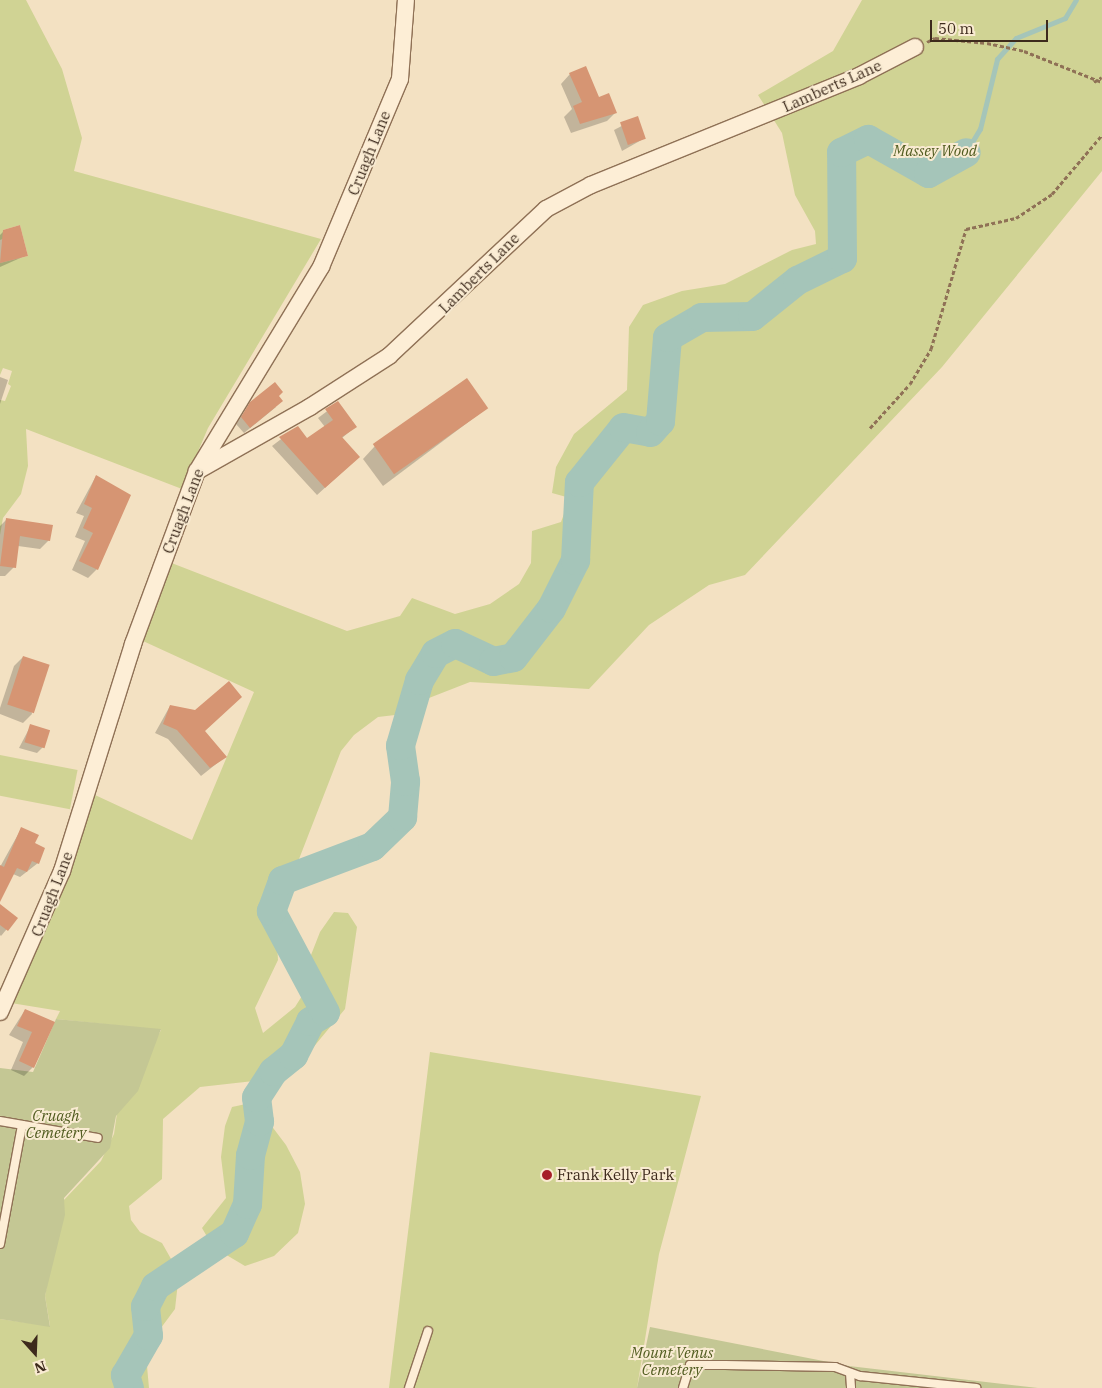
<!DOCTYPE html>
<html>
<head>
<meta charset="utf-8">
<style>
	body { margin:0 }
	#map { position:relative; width:1102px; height:1388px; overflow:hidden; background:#f3e1c2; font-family:"IBM Plex Serif",serif }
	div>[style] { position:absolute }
	.green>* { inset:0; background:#d0d394; transform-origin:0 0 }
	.cemetery>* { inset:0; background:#c4c794 }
	.shadow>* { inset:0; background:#0003 }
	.stream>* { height:5px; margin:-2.5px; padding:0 2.5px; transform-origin:2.5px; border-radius:2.5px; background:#a5c5b9 }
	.river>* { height:29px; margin:-14.5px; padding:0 14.5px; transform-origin:14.5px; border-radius:14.5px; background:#a5c5b9 }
	.building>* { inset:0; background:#d69573; transform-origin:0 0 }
	.path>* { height:3px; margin-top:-1.5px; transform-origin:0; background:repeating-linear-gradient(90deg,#8f7156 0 4px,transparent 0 6.5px) }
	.roads { filter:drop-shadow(1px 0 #8f7156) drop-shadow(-1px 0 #8f7156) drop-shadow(0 1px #8f7156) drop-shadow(0 -1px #8f7156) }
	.service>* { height:8px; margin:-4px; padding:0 4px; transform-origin:4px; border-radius:4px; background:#fdeed6 }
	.minor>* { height:16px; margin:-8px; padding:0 8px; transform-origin:8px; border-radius:8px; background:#fdeed6 }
	.dots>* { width:14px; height:14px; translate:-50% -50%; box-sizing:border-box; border:2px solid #f9ebd2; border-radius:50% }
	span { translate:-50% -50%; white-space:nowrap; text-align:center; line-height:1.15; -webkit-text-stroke:4px #f9ebd2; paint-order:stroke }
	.street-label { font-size:15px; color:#3d2a1c }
	.park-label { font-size:15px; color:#515c20; font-style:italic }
	.poi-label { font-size:15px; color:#3d2a1c }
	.left { translate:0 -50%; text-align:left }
	.north { position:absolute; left:10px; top:1328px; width:50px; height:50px; -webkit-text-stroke:4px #f9ebd2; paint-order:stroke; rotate:160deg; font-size:14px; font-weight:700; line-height:20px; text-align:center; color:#3d2a1c }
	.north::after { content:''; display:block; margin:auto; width:18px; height:22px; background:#3d2a1c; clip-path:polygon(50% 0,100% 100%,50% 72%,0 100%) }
	.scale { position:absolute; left:930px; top:20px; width:118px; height:22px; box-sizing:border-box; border:2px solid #3d2a1c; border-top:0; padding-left:6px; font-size:15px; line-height:18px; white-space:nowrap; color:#3d2a1c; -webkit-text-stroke:4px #f9ebd2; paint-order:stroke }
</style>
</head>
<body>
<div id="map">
	<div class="green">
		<i style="clip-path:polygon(0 0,26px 0,62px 69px,82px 138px,74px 171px,321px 239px,208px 428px,182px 489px,26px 429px,28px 466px,21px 494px,3px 518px,0 535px,0 400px,5px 401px,11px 386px,8px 384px,12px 371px,3px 368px,0 375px,0 263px,28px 256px,20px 225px,3px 230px,5px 238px,0 240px)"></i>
		<i style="clip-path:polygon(862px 0,1102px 0,1102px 171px,942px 367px,745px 575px,709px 585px,649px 625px,589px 689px,470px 682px,429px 698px,412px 713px,378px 717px,354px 735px,341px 751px,287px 890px,276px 925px,278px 960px,255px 1008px,263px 1033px,295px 1007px,307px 988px,311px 955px,320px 932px,334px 912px,348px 913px,357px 927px,345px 1009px,297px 1067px,272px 1079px,200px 1087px,163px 1119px,162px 1179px,129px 1206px,131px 1220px,140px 1232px,162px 1243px,179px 1273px,175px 1309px,152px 1340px,147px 1366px,149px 1388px,0 1388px,0 1319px,50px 1326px,45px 1296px,63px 1201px,101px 1161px,114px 1134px,117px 1113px,161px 1030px,56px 1019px,60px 1011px,11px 1003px,62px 893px,95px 795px,192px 840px,254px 692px,143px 641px,169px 562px,347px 631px,400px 616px,412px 598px,455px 614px,490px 604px,519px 584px,531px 563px,532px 531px,561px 522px,570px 498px,552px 493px,556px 467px,574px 434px,627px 390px,629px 327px,643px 305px,682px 291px,725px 284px,792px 250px,816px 244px,815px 231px,795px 195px,782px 133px,758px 95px,833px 51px)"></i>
		<i style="left:0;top:755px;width:79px;height:40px;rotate:11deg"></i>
		<i style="clip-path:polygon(430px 1052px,701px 1096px,659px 1254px,637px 1388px,389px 1388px)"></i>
		<i style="clip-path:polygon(246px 1104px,261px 1112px,286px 1145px,300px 1172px,305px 1204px,298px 1233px,274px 1256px,245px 1266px,213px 1247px,202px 1228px,226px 1198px,221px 1157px,225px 1126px,232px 1107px)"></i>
	</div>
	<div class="cemetery">
		<i style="clip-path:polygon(56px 1019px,161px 1029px,138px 1091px,116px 1116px,110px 1148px,64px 1198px,65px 1215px,45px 1296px,50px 1327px,0 1319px,0 1068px,33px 1072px)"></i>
		<i style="clip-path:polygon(650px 1327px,849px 1366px,1038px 1388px,637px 1388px)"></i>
	</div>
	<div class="shadow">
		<i style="clip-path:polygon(570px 74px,616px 112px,607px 121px,571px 133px,564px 117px,572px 109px,561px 84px)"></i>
		<i style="clip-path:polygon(637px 118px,645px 138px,622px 151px,614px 130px)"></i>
		<i style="clip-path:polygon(4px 231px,27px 255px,0 267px,0 235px)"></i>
		<i style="clip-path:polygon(0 377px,8px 380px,0 404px)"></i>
		<i style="clip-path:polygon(251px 403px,276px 407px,244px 433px,236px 424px)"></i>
		<i style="clip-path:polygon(338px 403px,355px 427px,342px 438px,351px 464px,317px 495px,272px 446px,297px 427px,307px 440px,325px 427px,318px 418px)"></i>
		<i style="clip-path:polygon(487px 408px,383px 486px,363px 459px,375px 446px)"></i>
		<i style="clip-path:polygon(96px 476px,97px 569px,88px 578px,72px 570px,85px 541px,75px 537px,84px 516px,76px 513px)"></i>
		<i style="clip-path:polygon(6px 520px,49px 540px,40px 549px,18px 546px,14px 567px,5px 576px,0 576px,0 526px)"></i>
		<i style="clip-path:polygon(23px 657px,32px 714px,23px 723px,0 714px,0 708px,14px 666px)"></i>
		<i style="clip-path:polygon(170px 706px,225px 757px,201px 776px,168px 739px,155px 733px)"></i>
		<i style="clip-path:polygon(31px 725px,43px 747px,37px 753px,19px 748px)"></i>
		<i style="clip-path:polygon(21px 829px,33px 844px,38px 863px,20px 877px,13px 874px,0 899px,0 867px)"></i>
		<i style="clip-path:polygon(0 906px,16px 918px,1px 936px,0 935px)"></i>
		<i style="clip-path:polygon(25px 1010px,53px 1023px,33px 1067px,24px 1076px,11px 1070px,23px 1042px,9px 1035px)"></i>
	</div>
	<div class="stream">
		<i style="left:966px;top:152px;width:27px;rotate:-59deg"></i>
		<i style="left:980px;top:129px;width:72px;rotate:-76.3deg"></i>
		<i style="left:997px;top:59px;width:28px;rotate:-48deg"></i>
		<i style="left:1016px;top:38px;width:53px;rotate:-22.2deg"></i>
		<i style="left:1065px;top:18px;width:21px;rotate:-59deg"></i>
	</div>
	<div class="river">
		<i style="left:129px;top:1388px;width:14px;rotate:-107deg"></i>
		<i style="left:125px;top:1375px;width:46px;rotate:-60.1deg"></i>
		<i style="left:148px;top:1335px;width:29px;rotate:-96deg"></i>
		<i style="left:145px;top:1306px;width:22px;rotate:-63deg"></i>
		<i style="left:155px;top:1286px;width:95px;rotate:-33.9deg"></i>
		<i style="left:234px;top:1233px;width:32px;rotate:-66deg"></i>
		<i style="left:247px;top:1204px;width:49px;rotate:-86.5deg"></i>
		<i style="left:250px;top:1155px;width:35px;rotate:-75deg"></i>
		<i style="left:259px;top:1121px;width:24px;rotate:-97deg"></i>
		<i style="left:256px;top:1097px;width:31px;rotate:-57deg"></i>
		<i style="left:273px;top:1071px;width:26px;rotate:-39deg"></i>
		<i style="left:293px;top:1055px;width:38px;rotate:-63deg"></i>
		<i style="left:310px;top:1021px;width:17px;rotate:-31deg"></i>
		<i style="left:325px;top:1012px;width:115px;rotate:-118.1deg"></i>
		<i style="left:271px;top:911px;width:33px;rotate:-70deg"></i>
		<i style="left:282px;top:880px;width:96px;rotate:-20.7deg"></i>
		<i style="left:372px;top:846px;width:42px;rotate:-44deg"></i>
		<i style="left:402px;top:817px;width:36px;rotate:-85deg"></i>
		<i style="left:405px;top:781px;width:36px;rotate:-98deg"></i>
		<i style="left:400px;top:745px;width:68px;rotate:-73.7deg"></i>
		<i style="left:419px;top:680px;width:31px;rotate:-59deg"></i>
		<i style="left:435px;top:653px;width:22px;rotate:-27deg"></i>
		<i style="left:455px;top:643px;width:42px;rotate:25.3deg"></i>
		<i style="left:493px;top:661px;width:20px;rotate:-11deg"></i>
		<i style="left:513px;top:657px;width:62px;rotate:-52.2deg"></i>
		<i style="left:551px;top:608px;width:54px;rotate:-63.4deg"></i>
		<i style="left:575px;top:560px;width:78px;rotate:-87.1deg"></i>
		<i style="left:579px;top:482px;width:70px;rotate:-51.3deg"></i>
		<i style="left:623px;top:427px;width:27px;rotate:10deg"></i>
		<i style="left:650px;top:432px;width:15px;rotate:-48deg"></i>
		<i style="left:660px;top:421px;width:84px;rotate:-85.2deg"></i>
		<i style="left:667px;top:337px;width:39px;rotate:-30deg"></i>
		<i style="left:701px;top:317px;width:51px;rotate:-1.1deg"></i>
		<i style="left:752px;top:316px;width:58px;rotate:-38.7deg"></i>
		<i style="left:797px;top:280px;width:50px;rotate:-26.1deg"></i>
		<i style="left:842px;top:258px;width:106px;rotate:-90.5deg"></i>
		<i style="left:841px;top:152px;width:30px;rotate:-26deg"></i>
		<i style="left:868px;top:139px;width:69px;rotate:29.5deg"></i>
		<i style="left:928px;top:173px;width:43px;rotate:-28.9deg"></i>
	</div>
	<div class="building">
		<i style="clip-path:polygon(586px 66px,599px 97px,609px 93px,617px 113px,580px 124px,573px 106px,582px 102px,569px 73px)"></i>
		<i style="left:638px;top:116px;width:24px;height:19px;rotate:71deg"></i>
		<i style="clip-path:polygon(20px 225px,28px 256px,0 263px,3px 230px)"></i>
		<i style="left:467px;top:378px;width:37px;height:115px;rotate:55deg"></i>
		<i style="clip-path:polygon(275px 382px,283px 392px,279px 396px,283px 401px,250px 428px,241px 417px,250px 402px)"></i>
		<i style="clip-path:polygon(338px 401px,357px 427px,342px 437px,360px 457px,325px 488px,279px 437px,298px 426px,307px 438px,333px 420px,325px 409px)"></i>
		<i style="clip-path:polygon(96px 475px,131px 495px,98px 570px,79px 561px,93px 533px,83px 528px,92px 508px,84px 504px)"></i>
		<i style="clip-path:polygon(6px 518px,53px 525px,50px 541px,20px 536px,16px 568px,0 566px)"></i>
		<i style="left:23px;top:656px;width:28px;height:51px;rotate:18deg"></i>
		<i style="clip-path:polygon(229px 681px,242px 697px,205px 731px,227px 757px,210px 768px,177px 730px,163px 724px,170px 705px,195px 710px)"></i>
		<i style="left:30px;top:724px;width:21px;height:19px;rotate:17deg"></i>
		<i style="clip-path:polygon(21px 827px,39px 835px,35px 843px,45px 848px,39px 864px,32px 861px,27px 872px,17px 868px,0 902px,0 865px,4px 867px)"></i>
		<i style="clip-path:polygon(0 904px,18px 918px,8px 931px,0 925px)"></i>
		<i style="clip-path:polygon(25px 1009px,55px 1022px,34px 1068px,19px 1061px,32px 1032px,17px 1026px)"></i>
	</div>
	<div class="path">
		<i style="left:927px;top:42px;width:9px;rotate:-27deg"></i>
		<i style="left:935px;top:38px;width:52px;rotate:5.5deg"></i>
		<i style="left:987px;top:43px;width:38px;rotate:12deg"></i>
		<i style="left:1024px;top:51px;width:84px;rotate:21.7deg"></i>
		<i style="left:1094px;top:82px;width:9px;rotate:-32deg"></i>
		<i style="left:870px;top:428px;width:59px;rotate:-47.7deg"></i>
		<i style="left:910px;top:384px;width:41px;rotate:-59deg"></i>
		<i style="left:931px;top:349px;width:125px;rotate:-73.7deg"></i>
		<i style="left:966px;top:229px;width:51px;rotate:-12.4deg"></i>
		<i style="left:1016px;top:218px;width:43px;rotate:-33.7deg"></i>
		<i style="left:1052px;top:194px;width:77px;rotate:-49.7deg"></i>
	</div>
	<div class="roads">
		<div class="service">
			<i style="left:0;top:1121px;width:99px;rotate:9.8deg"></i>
			<i style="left:0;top:1244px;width:121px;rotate:-79.5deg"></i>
			<i style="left:850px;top:1373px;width:15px;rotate:86deg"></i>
			<i style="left:409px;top:1388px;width:60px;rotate:-71.6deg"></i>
			<i style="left:683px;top:1388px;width:24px;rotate:-73deg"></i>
			<i style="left:690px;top:1365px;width:35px"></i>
			<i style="left:725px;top:1365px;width:110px;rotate:1deg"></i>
			<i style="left:835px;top:1367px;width:27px;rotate:20deg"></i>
			<i style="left:860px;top:1376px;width:117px;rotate:5.9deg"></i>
		</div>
		<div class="minor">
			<i style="left:197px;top:471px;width:130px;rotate:-29.5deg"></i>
			<i style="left:310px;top:407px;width:94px;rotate:-32.8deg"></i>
			<i style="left:389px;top:356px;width:215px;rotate:-43.1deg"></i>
			<i style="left:546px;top:209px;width:51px;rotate:-28.1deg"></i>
			<i style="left:591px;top:185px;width:289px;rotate:-22.1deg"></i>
			<i style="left:859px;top:76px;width:63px;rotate:-27.4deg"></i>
			<i style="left:0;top:1012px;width:154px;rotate:-66.3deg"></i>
			<i style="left:62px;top:871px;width:238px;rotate:-72.6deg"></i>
			<i style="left:133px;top:644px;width:184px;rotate:-69.7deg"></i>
			<i style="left:197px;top:471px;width:239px;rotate:-58.7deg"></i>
			<i style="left:321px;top:267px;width:204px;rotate:-67.2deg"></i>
			<i style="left:400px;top:79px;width:79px;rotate:-85.7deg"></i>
		</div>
	</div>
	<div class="dots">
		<i style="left:547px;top:1175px;background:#a61f29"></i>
	</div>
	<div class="street-label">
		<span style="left:832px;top:86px;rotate:-24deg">Lamberts Lane</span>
		<span style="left:369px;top:153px;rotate:-68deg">Cruagh Lane</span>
		<span style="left:479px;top:273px;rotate:-45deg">Lamberts Lane</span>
		<span style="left:183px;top:511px;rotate:-69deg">Cruagh Lane</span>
		<span style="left:52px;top:894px;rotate:-69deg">Cruagh Lane</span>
	</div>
	<div class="park-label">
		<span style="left:935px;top:151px">Massey Wood</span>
		<span style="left:56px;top:1124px">Cruagh<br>Cemetery</span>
		<span style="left:672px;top:1361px">Mount Venus<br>Cemetery</span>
	</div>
	<div class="poi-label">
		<span class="left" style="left:557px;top:1175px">Frank Kelly Park</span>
	</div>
	<div class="north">N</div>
	<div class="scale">50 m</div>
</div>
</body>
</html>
